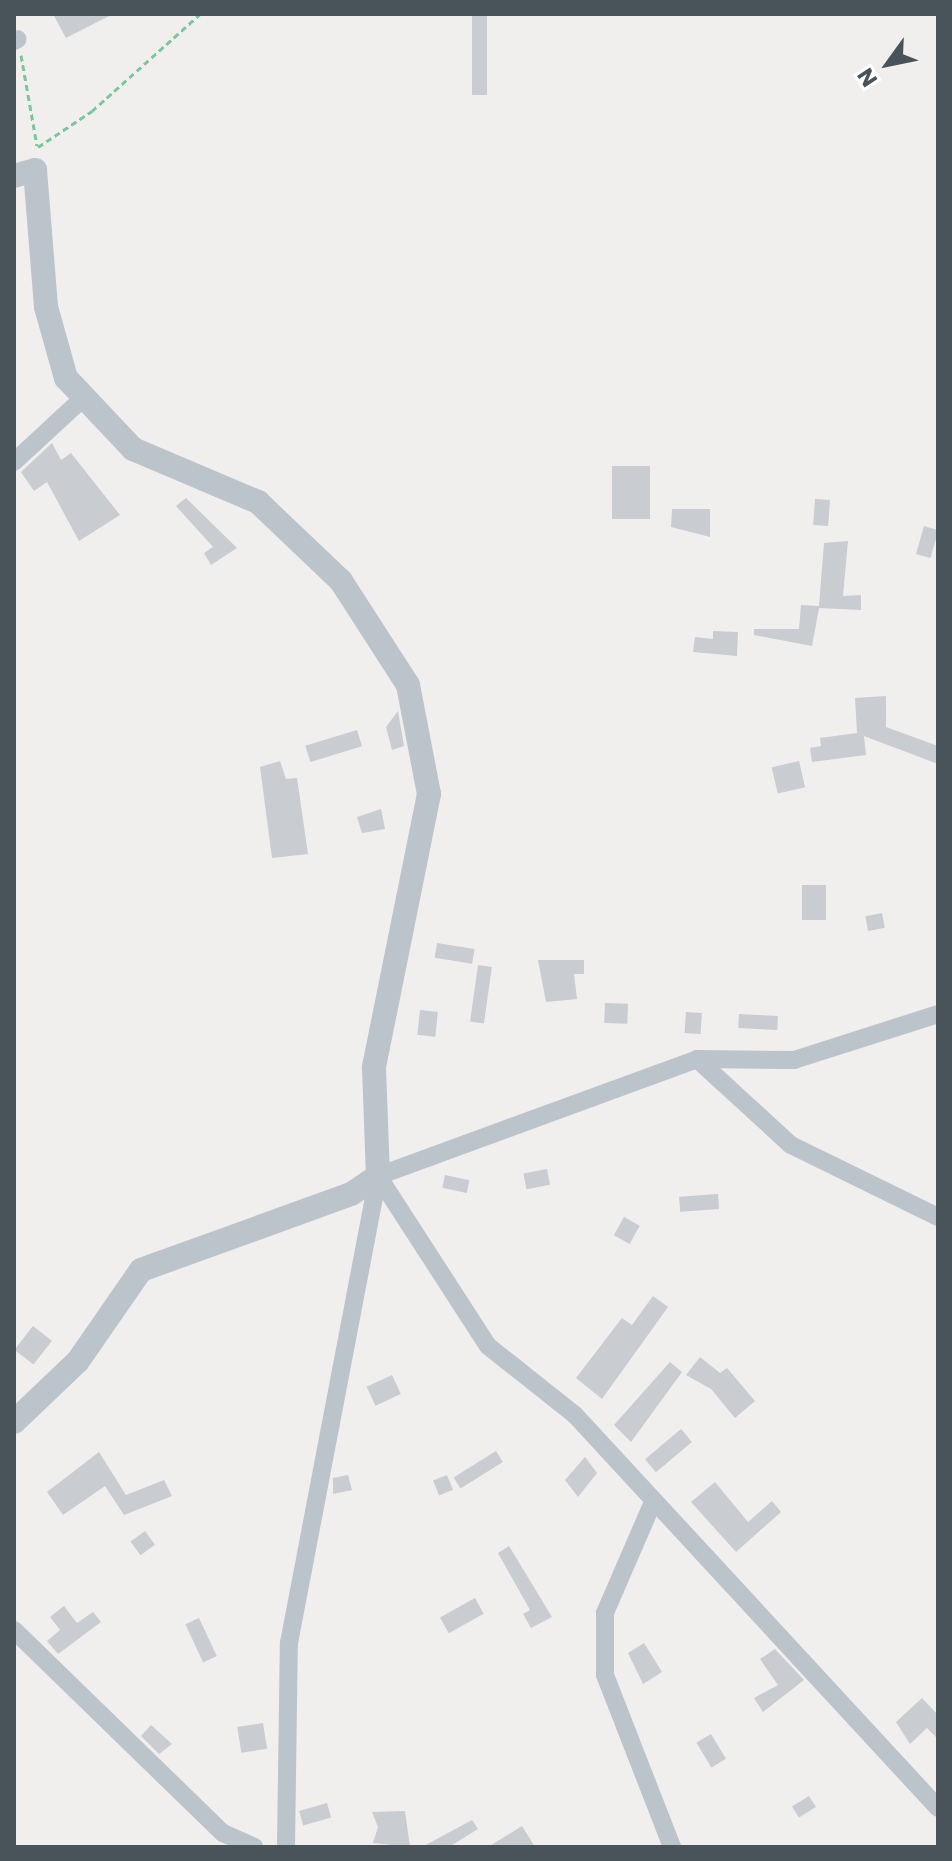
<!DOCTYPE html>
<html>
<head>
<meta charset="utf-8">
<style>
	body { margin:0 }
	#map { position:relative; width:952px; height:1861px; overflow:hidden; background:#f1eeee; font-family:Poppins,sans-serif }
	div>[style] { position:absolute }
	.building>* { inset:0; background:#c9ccd0; transform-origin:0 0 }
	.path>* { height:3px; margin-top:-1.5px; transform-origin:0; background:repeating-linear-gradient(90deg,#7ac79a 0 6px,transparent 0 10px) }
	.minor>* { height:18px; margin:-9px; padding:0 9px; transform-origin:9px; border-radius:9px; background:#bbc4ca }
	.tertiary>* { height:24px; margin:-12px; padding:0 12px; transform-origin:12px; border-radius:12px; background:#bbc4ca }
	span { translate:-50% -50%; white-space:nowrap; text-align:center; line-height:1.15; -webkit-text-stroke:7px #fff; paint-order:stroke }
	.frame { position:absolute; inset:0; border:16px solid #48535a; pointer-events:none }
	.north { position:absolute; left:848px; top:24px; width:80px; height:80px; -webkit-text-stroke:6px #fff; paint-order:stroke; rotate:237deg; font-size:22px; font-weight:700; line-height:32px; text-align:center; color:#48535a }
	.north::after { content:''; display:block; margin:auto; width:28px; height:36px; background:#48535a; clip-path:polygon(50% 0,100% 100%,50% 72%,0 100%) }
</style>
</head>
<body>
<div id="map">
	<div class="building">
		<i style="clip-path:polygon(53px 14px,113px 14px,66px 38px)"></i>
		<i style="left:472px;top:14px;width:15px;height:81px"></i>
		<i style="clip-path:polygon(52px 443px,61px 460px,71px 453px,120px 515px,79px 541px,47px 482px,34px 491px,21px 472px)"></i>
		<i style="left:612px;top:466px;width:38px;height:53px"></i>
		<i style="clip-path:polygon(186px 498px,237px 548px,211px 565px,204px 553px,213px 547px,176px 506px)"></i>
		<i style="left:815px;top:499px;width:15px;height:26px;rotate:4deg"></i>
		<i style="clip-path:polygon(672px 509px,710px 509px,710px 537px,671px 527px)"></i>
		<i style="left:924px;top:526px;width:15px;height:29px;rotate:16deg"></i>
		<i style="clip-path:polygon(848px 541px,843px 596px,861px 595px,861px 610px,819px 608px,812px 646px,754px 635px,754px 629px,799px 629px,801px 605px,819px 606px,824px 543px)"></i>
		<i style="clip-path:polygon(713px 631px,738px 632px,737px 656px,693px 652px,695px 637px,713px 639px)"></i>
		<i style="clip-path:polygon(886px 696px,886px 727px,938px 746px,938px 764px,864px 736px,866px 755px,812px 762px,810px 748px,821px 746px,820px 738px,857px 733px,855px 698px)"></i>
		<i style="clip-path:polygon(398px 711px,404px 746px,392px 750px,386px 727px)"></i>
		<i style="left:357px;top:730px;width:17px;height:54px;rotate:73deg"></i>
		<i style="clip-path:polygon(280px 761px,286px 779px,297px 778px,308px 854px,272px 858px,260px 767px)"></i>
		<i style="left:799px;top:761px;width:27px;height:28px;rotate:77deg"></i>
		<i style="clip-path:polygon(381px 809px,385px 829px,362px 833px,357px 817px)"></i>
		<i style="left:802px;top:885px;width:24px;height:35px"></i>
		<i style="left:882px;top:913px;width:15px;height:17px;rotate:79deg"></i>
		<i style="left:437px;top:943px;width:38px;height:15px;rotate:9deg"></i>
		<i style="clip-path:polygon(538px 960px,584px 960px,584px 974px,574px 974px,577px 999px,546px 1002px)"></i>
		<i style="left:478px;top:965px;width:14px;height:57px;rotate:8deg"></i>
		<i style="left:605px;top:1003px;width:23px;height:20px;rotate:2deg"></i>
		<i style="left:420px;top:1010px;width:18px;height:25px;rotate:6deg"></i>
		<i style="left:686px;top:1012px;width:16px;height:21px;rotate:4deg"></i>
		<i style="left:739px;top:1014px;width:39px;height:14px;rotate:3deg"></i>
		<i style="left:547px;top:1169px;width:16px;height:24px;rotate:79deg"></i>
		<i style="left:445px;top:1175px;width:25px;height:13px;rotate:12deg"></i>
		<i style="left:718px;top:1194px;width:15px;height:39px;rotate:86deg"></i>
		<i style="left:624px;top:1217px;width:18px;height:21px;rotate:29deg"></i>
		<i style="clip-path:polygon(653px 1296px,668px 1307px,602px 1399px,576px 1378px,622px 1318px,632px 1325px)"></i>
		<i style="left:33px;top:1326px;width:24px;height:30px;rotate:38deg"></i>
		<i style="clip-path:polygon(700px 1357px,720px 1373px,727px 1368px,755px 1401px,735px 1418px,711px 1389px,686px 1375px)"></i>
		<i style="clip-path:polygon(670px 1362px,682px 1372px,631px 1442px,614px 1425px)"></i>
		<i style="left:392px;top:1375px;width:21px;height:28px;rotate:65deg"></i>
		<i style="left:681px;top:1429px;width:17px;height:47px;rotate:50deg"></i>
		<i style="left:496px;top:1451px;width:13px;height:50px;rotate:58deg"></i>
		<i style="clip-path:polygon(99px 1452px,126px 1495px,164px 1480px,172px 1496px,124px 1515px,105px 1486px,63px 1515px,47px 1492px)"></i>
		<i style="clip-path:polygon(585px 1457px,597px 1473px,578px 1497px,565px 1480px)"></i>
		<i style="clip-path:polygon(348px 1475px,352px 1490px,333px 1494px,333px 1478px)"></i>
		<i style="left:447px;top:1475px;width:16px;height:15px;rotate:68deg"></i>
		<i style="clip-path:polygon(715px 1482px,748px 1522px,772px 1501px,781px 1512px,736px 1552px,691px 1502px)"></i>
		<i style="left:145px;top:1531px;width:17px;height:18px;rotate:54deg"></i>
		<i style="clip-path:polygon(509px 1546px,552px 1617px,531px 1628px,523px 1614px,530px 1610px,498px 1553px)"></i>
		<i style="left:475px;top:1598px;width:18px;height:40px;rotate:61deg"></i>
		<i style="clip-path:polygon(64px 1606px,77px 1623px,93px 1612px,101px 1622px,58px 1654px,47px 1641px,60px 1630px,50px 1617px)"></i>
		<i style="left:199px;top:1618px;width:42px;height:15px;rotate:65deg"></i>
		<i style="clip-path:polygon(644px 1643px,662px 1672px,643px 1684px,628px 1653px)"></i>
		<i style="clip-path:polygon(775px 1649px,804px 1680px,763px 1712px,754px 1698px,778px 1685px,760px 1659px)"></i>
		<i style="clip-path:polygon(922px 1698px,938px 1715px,938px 1739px,927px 1728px,910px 1744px,896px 1722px)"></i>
		<i style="left:263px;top:1723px;width:26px;height:26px;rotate:81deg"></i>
		<i style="clip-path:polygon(151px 1725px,172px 1744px,159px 1754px,141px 1736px)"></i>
		<i style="left:711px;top:1734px;width:29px;height:17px;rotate:59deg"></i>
		<i style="left:809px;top:1796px;width:13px;height:20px;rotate:58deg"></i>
		<i style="left:327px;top:1803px;width:15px;height:29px;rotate:74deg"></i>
		<i style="clip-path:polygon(405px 1811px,410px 1847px,373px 1843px,378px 1827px,372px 1812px)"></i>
		<i style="clip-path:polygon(472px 1820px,478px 1829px,449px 1847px,422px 1847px)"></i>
		<i style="clip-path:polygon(522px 1826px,535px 1847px,488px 1847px)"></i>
	</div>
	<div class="path">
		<i style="left:21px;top:55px;width:92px;rotate:80deg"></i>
		<i style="left:38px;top:147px;width:65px;rotate:-33.7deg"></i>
		<i style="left:92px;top:111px;width:145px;rotate:-41.9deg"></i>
	</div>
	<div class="minor">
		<i style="left:14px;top:41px;width:4px;rotate:-27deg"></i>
		<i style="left:14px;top:462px;width:93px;rotate:-42.8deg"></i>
		<i style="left:697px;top:1059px;width:127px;rotate:42.5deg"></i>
		<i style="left:791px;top:1145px;width:164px;rotate:26.1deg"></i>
		<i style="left:378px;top:1176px;width:202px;rotate:57.1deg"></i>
		<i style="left:488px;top:1346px;width:111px;rotate:38.4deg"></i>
		<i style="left:575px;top:1415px;width:535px;rotate:47.27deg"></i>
		<i style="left:378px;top:1176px;width:340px;rotate:-20.1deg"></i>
		<i style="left:697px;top:1059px;width:97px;rotate:0.6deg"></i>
		<i style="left:794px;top:1060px;width:151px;rotate:-17.7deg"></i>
		<i style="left:653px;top:1502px;width:121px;rotate:113.4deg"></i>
		<i style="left:605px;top:1613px;width:62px;rotate:90deg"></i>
		<i style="left:605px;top:1675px;width:185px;rotate:68.7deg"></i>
		<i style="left:14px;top:1630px;width:291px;rotate:44.2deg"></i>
		<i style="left:223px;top:1833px;width:34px;rotate:24deg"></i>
		<i style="left:286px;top:1847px;width:204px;rotate:-89.2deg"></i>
		<i style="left:289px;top:1643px;width:475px;rotate:-79.2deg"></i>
	</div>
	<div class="tertiary">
		<i style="left:14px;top:176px;width:22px;rotate:-16deg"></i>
		<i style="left:35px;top:170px;width:137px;rotate:85.4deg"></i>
		<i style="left:46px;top:307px;width:74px;rotate:74.3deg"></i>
		<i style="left:66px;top:378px;width:98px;rotate:46.7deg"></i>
		<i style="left:133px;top:449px;width:136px;rotate:23deg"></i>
		<i style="left:258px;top:502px;width:115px;rotate:43.6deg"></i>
		<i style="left:341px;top:581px;width:124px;rotate:57.2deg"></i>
		<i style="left:408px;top:685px;width:111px;rotate:79.1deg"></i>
		<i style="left:429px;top:794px;width:279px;rotate:101.4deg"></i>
		<i style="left:374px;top:1068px;width:108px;rotate:87.9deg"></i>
		<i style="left:378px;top:1176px;width:32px;rotate:146deg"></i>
		<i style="left:351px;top:1194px;width:223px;rotate:160.1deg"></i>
		<i style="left:141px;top:1270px;width:111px;rotate:124.7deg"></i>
		<i style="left:78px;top:1361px;width:88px;rotate:136.4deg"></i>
	</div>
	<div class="frame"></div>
	<div class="north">N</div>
</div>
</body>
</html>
